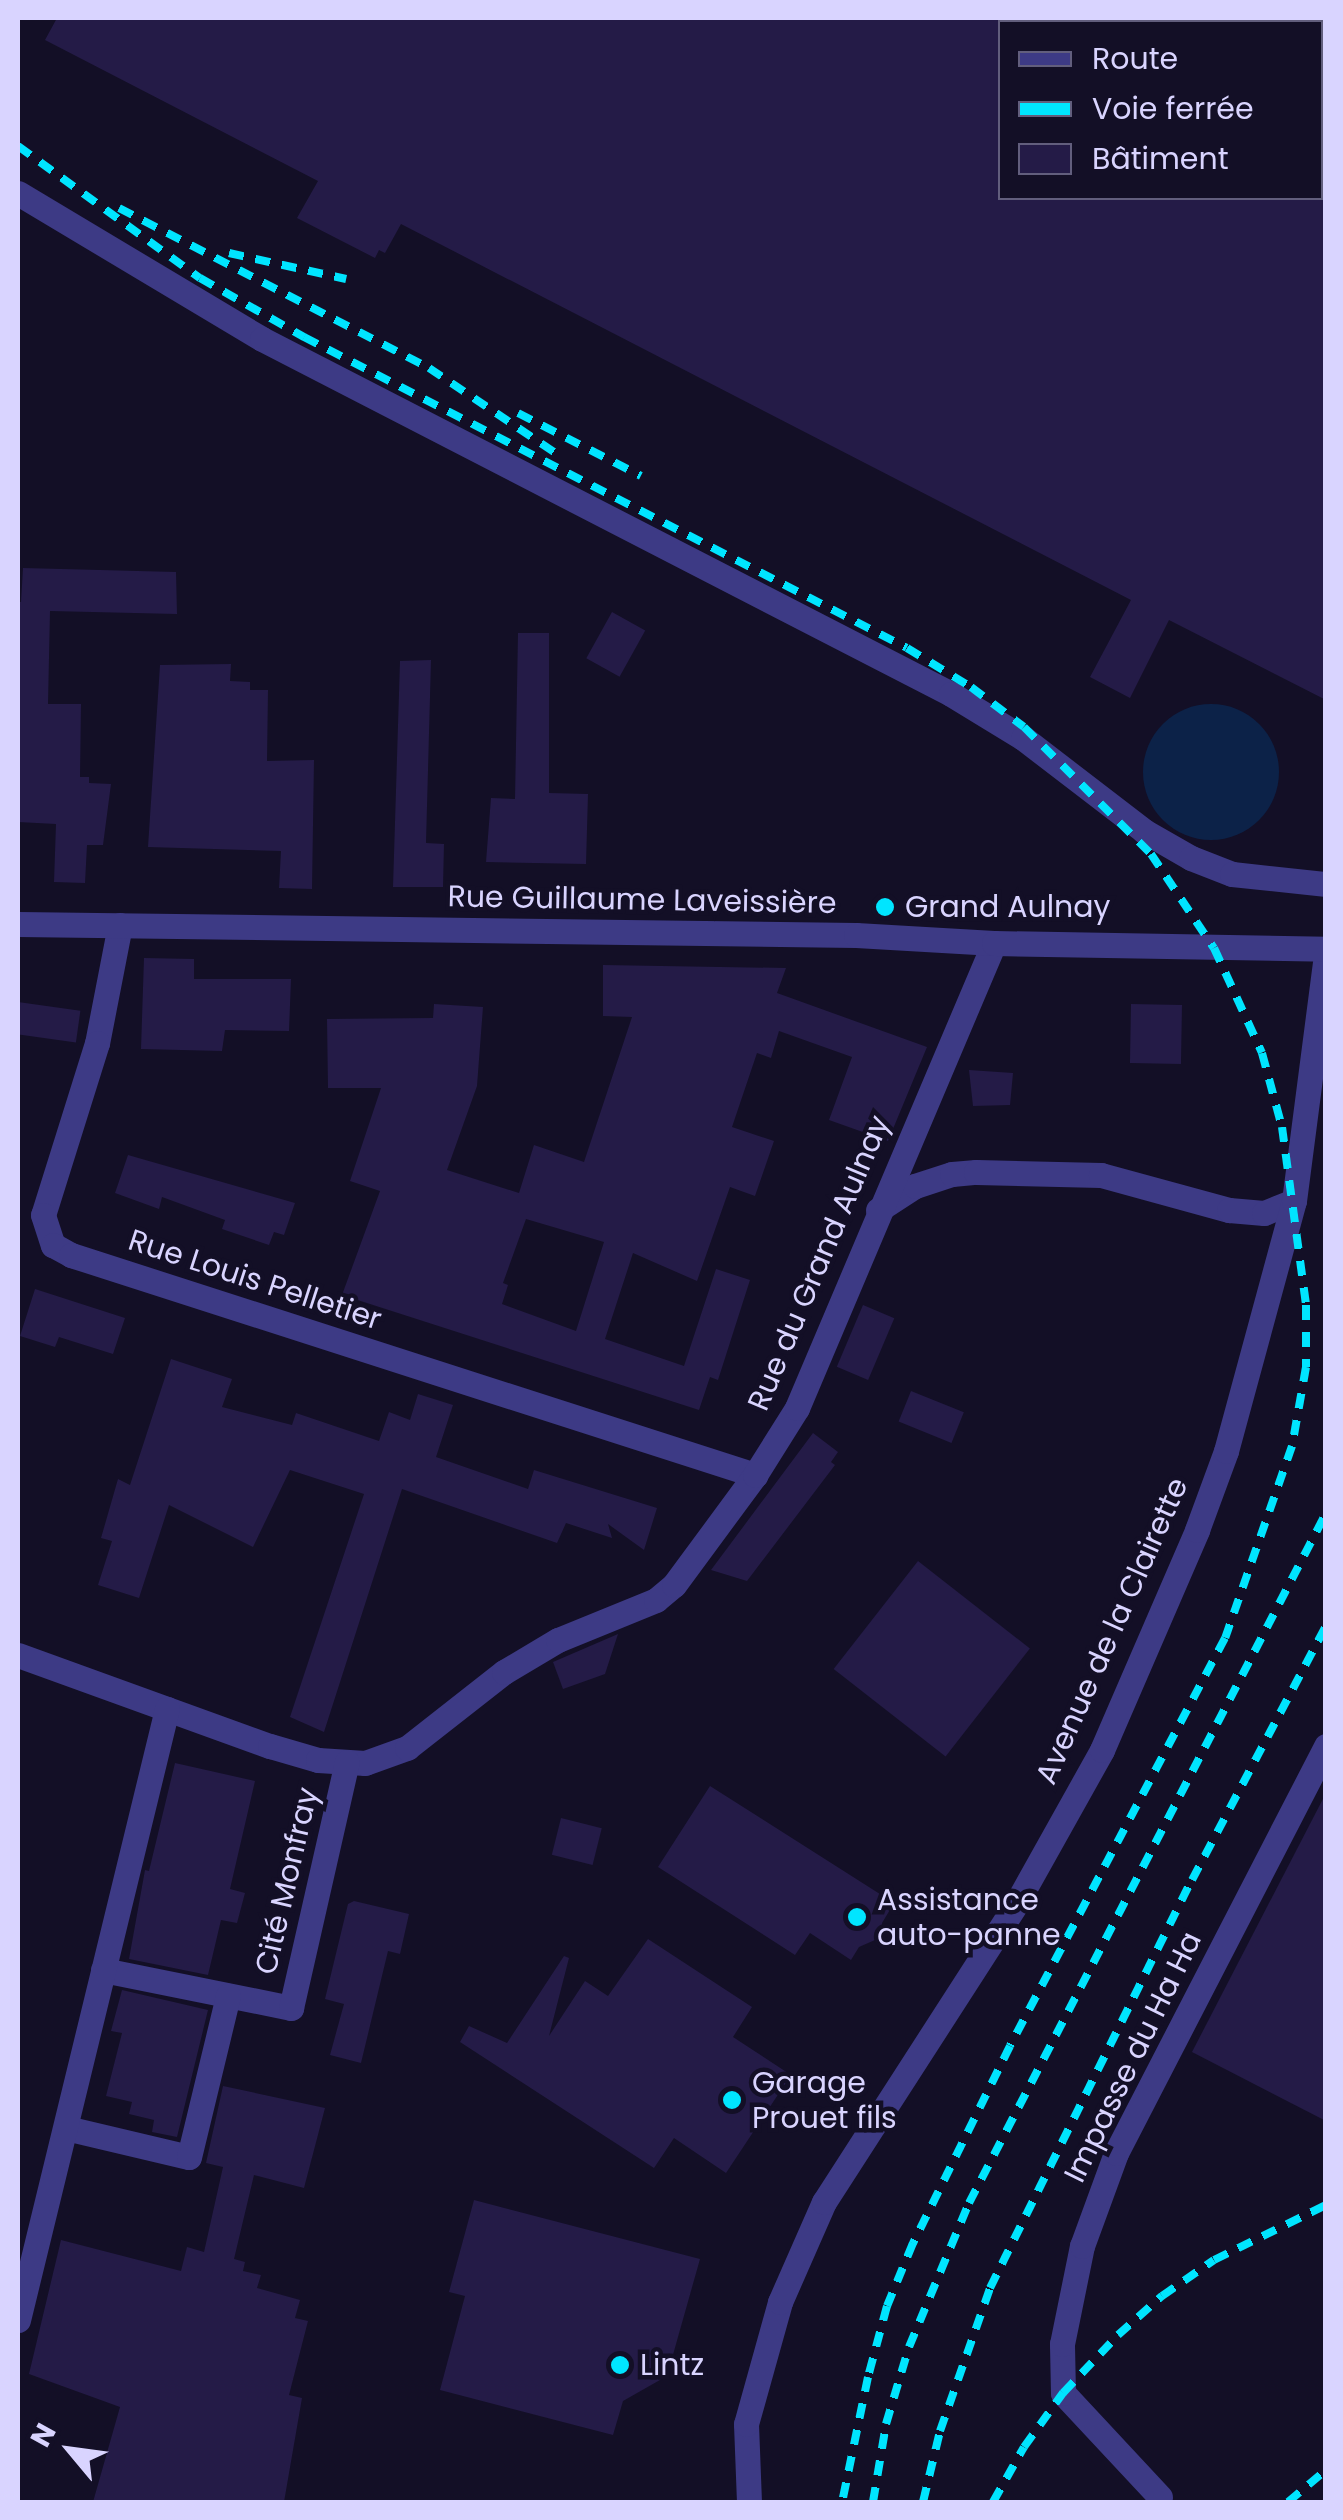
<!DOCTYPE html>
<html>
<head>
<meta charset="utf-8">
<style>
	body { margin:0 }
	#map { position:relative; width:1343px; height:2520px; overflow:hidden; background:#130f26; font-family:Poppins,sans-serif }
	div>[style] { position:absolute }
	.water>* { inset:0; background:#0c2248 }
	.round { border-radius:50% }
	.building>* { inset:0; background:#241b47; transform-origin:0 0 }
	.service>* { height:25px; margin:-12.5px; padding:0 12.5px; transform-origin:12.5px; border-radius:12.5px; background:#3d3a85 }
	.minor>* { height:25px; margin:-12.5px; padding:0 12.5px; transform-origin:12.5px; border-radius:12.5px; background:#3d3a85 }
	.tertiary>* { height:25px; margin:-12.5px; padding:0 12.5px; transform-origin:12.5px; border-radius:12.5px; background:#3d3a85 }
	.rail>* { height:8px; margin-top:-4px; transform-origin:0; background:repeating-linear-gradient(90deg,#00e5ff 0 15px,transparent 0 27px) }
	.dots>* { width:28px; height:28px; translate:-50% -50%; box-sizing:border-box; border:5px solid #130f26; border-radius:50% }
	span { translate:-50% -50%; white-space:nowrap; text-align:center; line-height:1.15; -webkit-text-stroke:9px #130f26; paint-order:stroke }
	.street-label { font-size:30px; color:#d9d4ff }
	.poi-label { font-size:30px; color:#d9d4ff }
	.left { translate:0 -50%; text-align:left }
	.frame { position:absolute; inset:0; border:20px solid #d9d4ff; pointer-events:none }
	.legend { position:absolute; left:998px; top:20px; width:325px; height:180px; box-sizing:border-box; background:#130f26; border:2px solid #625e7d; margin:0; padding:12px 18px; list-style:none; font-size:30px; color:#d9d4ff }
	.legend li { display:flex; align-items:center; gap:20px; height:50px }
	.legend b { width:50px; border:2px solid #625e7d }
	.north { position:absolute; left:20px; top:2400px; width:100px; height:100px; -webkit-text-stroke:8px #130f26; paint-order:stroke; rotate:299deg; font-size:28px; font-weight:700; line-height:40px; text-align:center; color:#d9d4ff }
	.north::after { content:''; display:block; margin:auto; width:35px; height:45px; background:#d9d4ff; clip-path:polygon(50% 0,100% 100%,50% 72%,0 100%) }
</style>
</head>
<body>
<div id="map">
	<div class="water">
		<i class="round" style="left:1143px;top:704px;width:136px;height:136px"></i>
	</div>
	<div class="building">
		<i style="clip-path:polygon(57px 18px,1000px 18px,1000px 198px,1326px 198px,1326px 700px,1169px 620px,1130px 698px,1090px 677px,1131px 600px,401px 224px,385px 253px,379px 250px,375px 258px,297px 218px,318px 181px,45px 40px)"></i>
		<i style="clip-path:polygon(23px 568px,176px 572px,177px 614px,50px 611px,48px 704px,81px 704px,80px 777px,89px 777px,89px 783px,111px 784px,103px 845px,87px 845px,85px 883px,54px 882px,56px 824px,18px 822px,18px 602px,21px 602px)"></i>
		<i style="left:612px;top:612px;width:38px;height:53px;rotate:29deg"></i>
		<i style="clip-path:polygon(518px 633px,549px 633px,549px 793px,588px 794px,586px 864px,486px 862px,491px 798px,515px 799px)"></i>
		<i style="clip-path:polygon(431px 660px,426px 843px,444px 844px,443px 887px,393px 887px,400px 661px)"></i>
		<i style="clip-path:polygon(231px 664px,230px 681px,250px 682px,250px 690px,268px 690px,267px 761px,314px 760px,312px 889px,279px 888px,281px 851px,148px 847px,160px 665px)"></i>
		<i style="clip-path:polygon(144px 958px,194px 959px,194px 979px,291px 979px,289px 1031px,225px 1030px,222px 1051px,141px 1049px)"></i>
		<i style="clip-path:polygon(evenodd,603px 965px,786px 968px,777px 993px,927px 1047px,888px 1141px,829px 1120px,852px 1057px,779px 1031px,771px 1058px,757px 1053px,732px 1127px,774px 1141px,755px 1196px,730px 1187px,697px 1281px,633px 1253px,605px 1339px,684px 1366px,716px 1269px,750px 1280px,718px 1380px,710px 1377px,699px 1410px,342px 1295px,380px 1191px,350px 1181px,381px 1088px,328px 1088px,327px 1019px,433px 1018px,434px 1004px,483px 1007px,477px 1086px,447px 1170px,519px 1193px,534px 1145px,584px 1162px,632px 1017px,603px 1016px,603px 965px,526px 1219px,604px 1242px,576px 1331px,502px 1304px,508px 1285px,503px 1283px,526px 1219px)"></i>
		<i style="left:18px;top:1002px;width:63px;height:32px;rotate:8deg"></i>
		<i style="left:1131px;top:1004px;width:51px;height:59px;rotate:1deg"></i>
		<i style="clip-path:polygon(969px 1070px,1013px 1073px,1010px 1105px,973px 1106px)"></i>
		<i style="clip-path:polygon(128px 1155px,295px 1203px,284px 1235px,274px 1232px,269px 1245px,222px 1229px,225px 1220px,162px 1197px,159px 1209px,115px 1193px)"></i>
		<i style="clip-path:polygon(35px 1289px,125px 1318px,113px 1354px,59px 1337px,55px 1347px,20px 1336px)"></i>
		<i style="left:863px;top:1305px;width:34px;height:67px;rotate:23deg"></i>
		<i style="clip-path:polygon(171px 1359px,232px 1379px,222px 1407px,292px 1425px,296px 1413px,379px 1441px,389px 1412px,410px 1420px,418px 1394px,453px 1405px,436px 1457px,528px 1489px,534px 1470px,657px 1508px,644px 1550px,608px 1524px,612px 1538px,566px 1523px,557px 1543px,402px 1489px,324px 1732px,290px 1717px,364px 1494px,290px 1470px,253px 1547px,169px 1505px,139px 1598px,98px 1585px,112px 1541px,101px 1538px,118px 1479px,130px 1485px)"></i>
		<i style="left:911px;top:1391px;width:57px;height:33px;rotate:22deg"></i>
		<i style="clip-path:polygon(813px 1433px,838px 1452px,831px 1462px,835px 1465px,747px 1581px,711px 1570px)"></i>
		<i style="left:918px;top:1561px;width:142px;height:137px;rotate:38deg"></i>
		<i style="clip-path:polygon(618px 1634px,605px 1674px,563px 1689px,553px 1662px)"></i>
		<i style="clip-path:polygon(175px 1763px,255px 1781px,230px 1889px,245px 1893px,237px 1923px,221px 1920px,208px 1975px,129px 1959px,145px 1870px,149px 1871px)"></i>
		<i style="clip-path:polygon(710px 1786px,894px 1903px,882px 1923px,884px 1936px,859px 1947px,851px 1960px,810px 1933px,795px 1955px,658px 1867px)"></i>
		<i style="clip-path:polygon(1326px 1793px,1326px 2121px,1192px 2052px)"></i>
		<i style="left:561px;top:1818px;width:42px;height:38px;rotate:14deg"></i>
		<i style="clip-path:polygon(354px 1901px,409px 1914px,400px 1954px,388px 1951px,361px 2063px,330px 2055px,344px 2004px,325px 1999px,348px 1904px)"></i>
		<i style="clip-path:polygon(648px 1939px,752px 2007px,733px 2037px,791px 2075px,726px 2173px,674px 2138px,654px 2168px,460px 2042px,469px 2026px,507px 2043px,564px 1956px,569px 1958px,549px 2036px,585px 1981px,608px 1996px)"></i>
		<i style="clip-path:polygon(122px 1990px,208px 2010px,177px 2137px,152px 2132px,154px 2120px,129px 2114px,132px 2102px,106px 2096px,122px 2033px,111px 2031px)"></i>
		<i style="clip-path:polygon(223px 2086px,325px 2108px,304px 2188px,254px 2175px,234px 2259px,245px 2262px,243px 2271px,261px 2275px,257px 2288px,300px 2300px,295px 2318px,308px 2321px,289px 2395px,302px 2398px,284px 2502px,93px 2502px,120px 2407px,29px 2374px,61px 2240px,181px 2271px,187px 2247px,204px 2252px,223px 2167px,206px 2163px)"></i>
		<i style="clip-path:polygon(474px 2200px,700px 2259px,667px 2376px,623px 2401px,613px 2435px,440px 2390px,465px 2296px,449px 2292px)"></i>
	</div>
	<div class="service">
		<i style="left:18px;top:193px;width:284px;rotate:30.9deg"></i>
		<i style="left:262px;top:339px;width:775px;rotate:27.26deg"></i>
		<i style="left:951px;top:694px;width:84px;rotate:31.4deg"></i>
		<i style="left:1023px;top:738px;width:153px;rotate:37.5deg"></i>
		<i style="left:1144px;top:831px;width:54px;rotate:29.9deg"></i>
		<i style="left:1191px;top:858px;width:44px;rotate:21.3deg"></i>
		<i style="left:1232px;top:874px;width:95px;rotate:6.1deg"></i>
		<i style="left:878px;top:1210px;width:44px;rotate:-33deg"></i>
		<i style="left:915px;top:1186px;width:39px;rotate:-18deg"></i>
		<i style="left:952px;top:1174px;width:24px;rotate:-5deg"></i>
		<i style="left:976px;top:1172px;width:125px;rotate:1.4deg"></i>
		<i style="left:1101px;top:1175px;width:133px;rotate:15.3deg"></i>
		<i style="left:1229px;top:1210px;width:35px;rotate:5deg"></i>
		<i style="left:1264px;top:1213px;width:32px;rotate:-22deg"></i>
		<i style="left:1160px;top:2497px;width:142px;rotate:-133deg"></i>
		<i style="left:1063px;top:2393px;width:49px;rotate:-91.2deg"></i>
		<i style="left:1062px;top:2344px;width:100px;rotate:-78.5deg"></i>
		<i style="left:1082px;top:2246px;width:99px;rotate:-69.9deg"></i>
		<i style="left:1116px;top:2153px;width:458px;rotate:-62.7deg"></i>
	</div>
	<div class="minor">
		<i style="left:120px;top:925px;width:120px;rotate:101deg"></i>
		<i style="left:97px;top:1043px;width:180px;rotate:107.4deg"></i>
		<i style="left:43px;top:1215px;width:32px;rotate:72deg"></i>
		<i style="left:53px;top:1245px;width:21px;rotate:29deg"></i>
		<i style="left:71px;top:1255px;width:719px;rotate:17.83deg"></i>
		<i style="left:18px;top:1655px;width:268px;rotate:19.9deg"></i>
		<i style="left:270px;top:1746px;width:50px;rotate:16.3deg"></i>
		<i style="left:318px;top:1760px;width:47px;rotate:3.7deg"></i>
		<i style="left:365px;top:1763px;width:45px;rotate:-19.7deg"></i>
		<i style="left:407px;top:1748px;width:123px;rotate:-38.1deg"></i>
		<i style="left:504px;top:1672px;width:63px;rotate:-30.7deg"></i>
		<i style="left:558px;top:1640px;width:106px;rotate:-22.2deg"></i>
		<i style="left:656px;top:1600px;width:23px;rotate:-40deg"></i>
		<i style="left:674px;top:1585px;width:137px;rotate:-53.6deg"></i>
		<i style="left:755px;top:1475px;width:79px;rotate:-57.9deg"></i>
		<i style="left:797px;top:1408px;width:505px;rotate:-67.04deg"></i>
		<i style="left:103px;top:1970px;width:192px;rotate:11.4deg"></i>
		<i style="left:291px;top:2008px;width:252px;rotate:-77.2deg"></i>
		<i style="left:66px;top:2128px;width:126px;rotate:13.3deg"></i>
		<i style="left:189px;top:2157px;width:166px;rotate:-76.4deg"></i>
		<i style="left:18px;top:2320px;width:629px;rotate:-76.3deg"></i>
		<i style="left:749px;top:2502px;width:78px;rotate:-92.2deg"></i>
		<i style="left:746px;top:2424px;width:127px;rotate:-74.4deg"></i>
		<i style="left:780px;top:2302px;width:109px;rotate:-66.3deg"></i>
		<i style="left:824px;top:2202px;width:354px;rotate:-57.2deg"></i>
		<i style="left:1016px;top:1904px;width:176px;rotate:-60.8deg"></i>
		<i style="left:1102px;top:1750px;width:240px;rotate:-66.6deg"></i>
		<i style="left:1197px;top:1530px;width:84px;rotate:-69.8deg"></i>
		<i style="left:1226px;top:1451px;width:259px;rotate:-74.8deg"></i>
		<i style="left:1294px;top:1201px;width:248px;rotate:-82.6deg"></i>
	</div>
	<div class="tertiary">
		<i style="left:18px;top:924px;width:838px;rotate:0.75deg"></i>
		<i style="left:856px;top:935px;width:138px;rotate:3.3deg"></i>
		<i style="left:994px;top:943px;width:332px;rotate:1deg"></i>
	</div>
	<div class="rail">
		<i style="left:18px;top:146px;width:225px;rotate:36deg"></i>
		<i style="left:200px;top:278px;width:120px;rotate:29.6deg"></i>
		<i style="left:304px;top:337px;width:678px;rotate:27.28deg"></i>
		<i style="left:907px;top:648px;width:75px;rotate:31.4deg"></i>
		<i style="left:971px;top:687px;width:66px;rotate:37deg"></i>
		<i style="left:1024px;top:727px;width:180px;rotate:45deg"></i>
		<i style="left:1151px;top:854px;width:113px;rotate:56.2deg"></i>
		<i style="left:1214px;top:948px;width:115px;rotate:65.4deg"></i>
		<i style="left:1262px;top:1053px;width:77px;rotate:74.9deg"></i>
		<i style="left:1282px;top:1127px;width:180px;rotate:82.3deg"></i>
		<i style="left:1306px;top:1305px;width:62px;rotate:90deg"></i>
		<i style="left:1306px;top:1367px;width:80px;rotate:100deg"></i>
		<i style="left:1292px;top:1446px;width:203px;rotate:109.2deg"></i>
		<i style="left:1225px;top:1638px;width:461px;rotate:117.8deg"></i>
		<i style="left:1010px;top:2046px;width:220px;rotate:116.2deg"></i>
		<i style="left:913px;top:2243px;width:68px;rotate:112.4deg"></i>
		<i style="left:887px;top:2306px;width:73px;rotate:105deg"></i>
		<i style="left:868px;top:2377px;width:128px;rotate:101.7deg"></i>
		<i style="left:119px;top:208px;width:349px;rotate:27.3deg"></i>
		<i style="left:429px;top:368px;width:151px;rotate:33.9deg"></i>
		<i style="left:229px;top:253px;width:120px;rotate:12.5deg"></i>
		<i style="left:518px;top:413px;width:138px;rotate:27.1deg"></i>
		<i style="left:873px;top:2502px;width:79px;rotate:-80.5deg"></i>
		<i style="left:886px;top:2424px;width:80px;rotate:-73.4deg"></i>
		<i style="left:909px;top:2347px;width:156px;rotate:-67.4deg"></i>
		<i style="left:969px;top:2203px;width:777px;rotate:-62.64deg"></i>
		<i style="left:923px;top:2502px;width:73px;rotate:-76.5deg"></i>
		<i style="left:940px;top:2431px;width:151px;rotate:-70.7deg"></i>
		<i style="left:990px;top:2288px;width:455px;rotate:-63.7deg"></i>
		<i style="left:1192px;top:1880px;width:287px;rotate:-62.2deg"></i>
		<i style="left:993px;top:2502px;width:63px;rotate:-60.6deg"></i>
		<i style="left:1024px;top:2447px;width:67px;rotate:-54.2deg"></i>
		<i style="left:1063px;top:2393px;width:80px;rotate:-46.5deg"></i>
		<i style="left:1118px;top:2335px;width:59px;rotate:-41.6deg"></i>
		<i style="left:1162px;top:2296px;width:63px;rotate:-34.7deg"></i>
		<i style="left:1214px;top:2260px;width:125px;rotate:-26.2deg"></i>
		<i style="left:1288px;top:2502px;width:50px;rotate:-40.1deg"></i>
	</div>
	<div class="dots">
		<i style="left:885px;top:907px;background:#00e5ff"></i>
		<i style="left:857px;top:1917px;background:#00e5ff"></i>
		<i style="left:732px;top:2100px;background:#00e5ff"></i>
		<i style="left:620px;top:2365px;background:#00e5ff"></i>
	</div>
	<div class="street-label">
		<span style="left:642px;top:900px;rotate:1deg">Rue Guillaume Laveissière</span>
		<span style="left:819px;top:1263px;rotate:-67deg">Rue du Grand Aulnay</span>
		<span style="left:255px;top:1280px;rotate:18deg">Rue Louis Pelletier</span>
		<span style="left:1112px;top:1631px;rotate:-66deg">Avenue de la Clairette</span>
		<span style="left:287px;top:1881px;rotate:-77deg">Cité Monfray</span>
		<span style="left:1133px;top:2057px;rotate:-64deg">Impasse du Ha Ha</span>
	</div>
	<div class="poi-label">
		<span class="left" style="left:905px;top:907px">Grand Aulnay</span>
		<span class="left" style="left:877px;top:1917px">Assistance<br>auto-panne</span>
		<span class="left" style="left:752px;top:2100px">Garage<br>Prouet fils</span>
		<span class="left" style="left:640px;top:2365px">Lintz</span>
	</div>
	<div class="frame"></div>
	<ul class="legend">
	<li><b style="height:12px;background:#3d3a85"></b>Route</li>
	<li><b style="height:12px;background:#00e5ff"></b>Voie ferrée</li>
	<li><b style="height:28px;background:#241b47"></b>Bâtiment</li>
	</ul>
	<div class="north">N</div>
</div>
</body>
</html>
